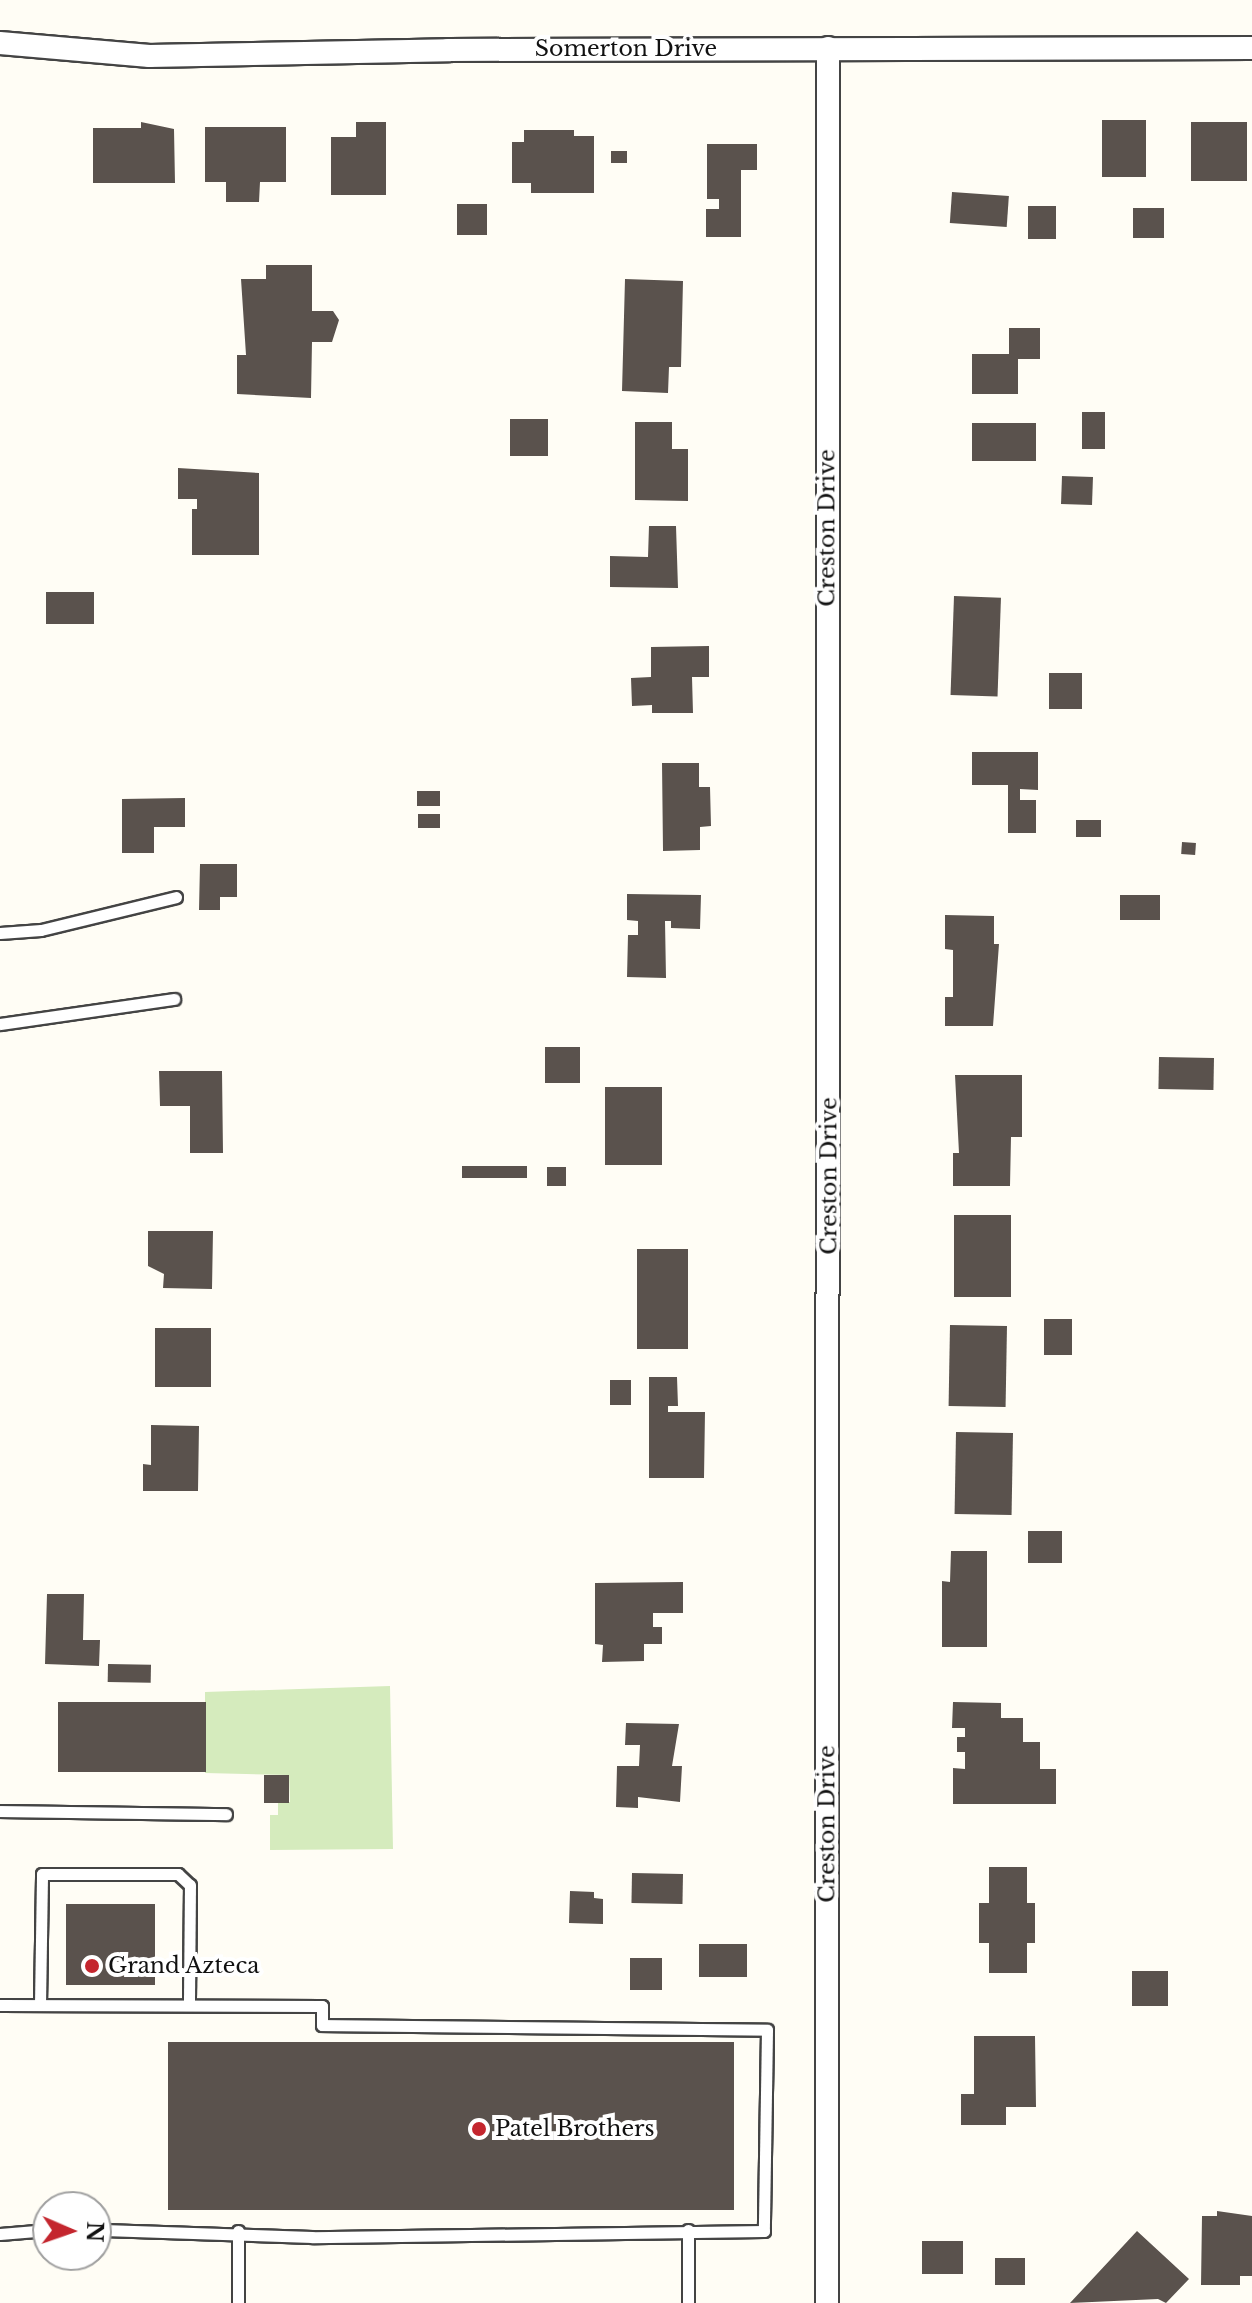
<!DOCTYPE html>
<html>
<head>
<meta charset="utf-8">
<style>
	body { margin:0 }
	#map { position:relative; width:1252px; height:2303px; overflow:hidden; background:#fffdf5; font-family:"Libre Baskerville",serif }
	div>[style] { position:absolute }
	.green>* { inset:0; background:#d5ebbd }
	.building>* { inset:0; background:#5a524d; transform-origin:0 0 }
	.roads { filter:drop-shadow(2px 0 #444) drop-shadow(-2px 0 #444) drop-shadow(0 2px #444) drop-shadow(0 -2px #444) }
	.service>* { height:11px; margin:-5.5px; padding:0 5.5px; transform-origin:5.5px; border-radius:5.5px; background:#fff }
	.minor>* { height:22px; margin:-11px; padding:0 11px; transform-origin:11px; border-radius:11px; background:#fff }
	.dots>* { width:22px; height:22px; translate:-50% -50%; box-sizing:border-box; border:4px solid #fff; border-radius:50% }
	span { translate:-50% -50%; white-space:nowrap; text-align:center; line-height:1.15; -webkit-text-stroke:8px #fff; paint-order:stroke }
	.street-label { font-size:22px; color:#111 }
	.poi-label { font-size:22px; color:#111 }
	.left { translate:0 -50%; text-align:left }
	.north { position:absolute; left:32px; top:2191px; width:80px; height:80px; box-sizing:border-box; background:#fff; border:2px solid #a0a0a0; border-radius:50%; rotate:92deg; font-size:22px; font-weight:700; line-height:32px; text-align:center; color:#111 }
	.north::after { content:''; display:block; margin:auto; width:28px; height:36px; background:#c4262e; clip-path:polygon(50% 0,100% 100%,50% 72%,0 100%) }
</style>
</head>
<body>
<div id="map">
	<div class="green">
		<i style="clip-path:polygon(390px 1686px,393px 1849px,270px 1850px,270px 1815px,278px 1815px,278px 1803px,290px 1802px,289px 1775px,205px 1773px,205px 1692px)"></i>
	</div>
	<div class="building">
		<i style="left:1102px;top:120px;width:44px;height:57px"></i>
		<i style="clip-path:polygon(141px 122px,174px 129px,175px 183px,93px 183px,93px 128px,141px 128px)"></i>
		<i style="clip-path:polygon(356px 122px,386px 122px,386px 195px,331px 195px,331px 137px,356px 137px)"></i>
		<i style="left:1191px;top:122px;width:56px;height:59px"></i>
		<i style="clip-path:polygon(205px 127px,286px 127px,286px 182px,260px 182px,259px 202px,226px 202px,226px 182px,205px 182px)"></i>
		<i style="clip-path:polygon(524px 130px,574px 130px,574px 136px,594px 136px,594px 193px,531px 193px,531px 183px,512px 183px,512px 142px,524px 142px)"></i>
		<i style="clip-path:polygon(707px 144px,757px 144px,757px 170px,741px 170px,741px 237px,706px 237px,706px 209px,719px 209px,719px 199px,707px 199px)"></i>
		<i style="left:627px;top:151px;width:12px;height:16px;rotate:90deg"></i>
		<i style="left:952px;top:192px;width:57px;height:31px;rotate:4deg"></i>
		<i style="left:457px;top:204px;width:30px;height:31px"></i>
		<i style="left:1028px;top:206px;width:28px;height:33px"></i>
		<i style="left:1133px;top:208px;width:31px;height:30px"></i>
		<i style="clip-path:polygon(266px 265px,312px 265px,312px 311px,333px 311px,339px 320px,332px 342px,312px 342px,311px 398px,237px 394px,237px 355px,246px 355px,241px 279px,266px 279px)"></i>
		<i style="clip-path:polygon(625px 279px,683px 281px,681px 367px,669px 367px,668px 393px,622px 391px)"></i>
		<i style="clip-path:polygon(1009px 328px,1040px 328px,1040px 359px,1018px 359px,1018px 394px,972px 394px,972px 354px,1009px 354px)"></i>
		<i style="left:1082px;top:412px;width:23px;height:37px"></i>
		<i style="left:510px;top:419px;width:38px;height:37px"></i>
		<i style="clip-path:polygon(635px 422px,672px 422px,672px 449px,688px 449px,688px 501px,635px 500px)"></i>
		<i style="left:972px;top:423px;width:64px;height:38px"></i>
		<i style="clip-path:polygon(178px 468px,259px 473px,259px 555px,192px 555px,192px 509px,197px 509px,197px 499px,178px 499px)"></i>
		<i style="left:1062px;top:476px;width:31px;height:28px;rotate:2deg"></i>
		<i style="clip-path:polygon(649px 526px,676px 526px,678px 588px,610px 587px,610px 556px,648px 557px)"></i>
		<i style="left:46px;top:592px;width:48px;height:32px"></i>
		<i style="left:954px;top:596px;width:47px;height:99px;rotate:2deg"></i>
		<i style="clip-path:polygon(709px 646px,709px 677px,692px 677px,693px 713px,652px 713px,652px 705px,632px 706px,631px 678px,651px 677px,651px 647px)"></i>
		<i style="left:1049px;top:673px;width:33px;height:36px"></i>
		<i style="clip-path:polygon(972px 752px,1038px 752px,1038px 790px,1020px 789px,1020px 800px,1036px 800px,1036px 833px,1008px 833px,1008px 785px,972px 785px)"></i>
		<i style="clip-path:polygon(662px 763px,699px 763px,699px 787px,710px 787px,711px 826px,700px 827px,700px 850px,663px 851px)"></i>
		<i style="left:417px;top:791px;width:23px;height:15px"></i>
		<i style="clip-path:polygon(185px 798px,185px 827px,154px 827px,154px 853px,122px 853px,122px 799px)"></i>
		<i style="left:418px;top:814px;width:22px;height:14px"></i>
		<i style="left:1076px;top:820px;width:25px;height:17px"></i>
		<i style="left:1182px;top:842px;width:14px;height:12px;rotate:4deg"></i>
		<i style="clip-path:polygon(200px 864px,237px 864px,237px 897px,220px 897px,220px 910px,199px 910px)"></i>
		<i style="clip-path:polygon(627px 894px,701px 895px,700px 929px,671px 928px,671px 921px,665px 921px,666px 978px,627px 977px,628px 935px,638px 935px,638px 921px,627px 920px)"></i>
		<i style="left:1120px;top:895px;width:40px;height:25px"></i>
		<i style="clip-path:polygon(945px 915px,994px 916px,994px 944px,999px 944px,993px 1026px,945px 1026px,945px 997px,953px 997px,953px 950px,945px 949px)"></i>
		<i style="left:545px;top:1047px;width:35px;height:36px"></i>
		<i style="left:1159px;top:1057px;width:55px;height:32px;rotate:1deg"></i>
		<i style="clip-path:polygon(159px 1071px,222px 1071px,223px 1153px,190px 1153px,190px 1106px,160px 1106px)"></i>
		<i style="clip-path:polygon(955px 1075px,1022px 1075px,1022px 1137px,1011px 1137px,1010px 1186px,953px 1186px,953px 1153px,959px 1153px)"></i>
		<i style="left:605px;top:1087px;width:57px;height:78px"></i>
		<i style="left:462px;top:1166px;width:65px;height:12px"></i>
		<i style="left:547px;top:1167px;width:19px;height:19px"></i>
		<i style="left:954px;top:1215px;width:57px;height:82px"></i>
		<i style="clip-path:polygon(148px 1231px,213px 1231px,212px 1289px,163px 1288px,164px 1274px,148px 1266px)"></i>
		<i style="left:637px;top:1249px;width:51px;height:100px"></i>
		<i style="left:1044px;top:1319px;width:28px;height:36px"></i>
		<i style="left:950px;top:1325px;width:57px;height:81px;rotate:1deg"></i>
		<i style="left:155px;top:1328px;width:56px;height:59px"></i>
		<i style="clip-path:polygon(649px 1377px,677px 1377px,678px 1406px,668px 1406px,668px 1412px,705px 1412px,704px 1478px,649px 1478px)"></i>
		<i style="left:610px;top:1380px;width:21px;height:25px"></i>
		<i style="clip-path:polygon(151px 1425px,199px 1426px,198px 1491px,143px 1491px,143px 1464px,151px 1465px)"></i>
		<i style="left:956px;top:1432px;width:57px;height:82px;rotate:1deg"></i>
		<i style="left:1028px;top:1531px;width:34px;height:32px"></i>
		<i style="clip-path:polygon(951px 1551px,987px 1551px,987px 1647px,942px 1647px,942px 1581px,950px 1582px)"></i>
		<i style="clip-path:polygon(683px 1582px,683px 1613px,653px 1613px,653px 1627px,662px 1627px,662px 1644px,644px 1644px,644px 1661px,602px 1662px,603px 1645px,595px 1644px,595px 1583px)"></i>
		<i style="clip-path:polygon(47px 1594px,84px 1594px,83px 1640px,100px 1640px,99px 1666px,45px 1664px)"></i>
		<i style="left:108px;top:1664px;width:43px;height:18px;rotate:1deg"></i>
		<i style="left:58px;top:1702px;width:148px;height:70px"></i>
		<i style="clip-path:polygon(953px 1702px,1001px 1703px,1001px 1718px,1023px 1718px,1023px 1742px,1040px 1742px,1040px 1769px,1056px 1769px,1056px 1804px,953px 1804px,953px 1768px,965px 1769px,965px 1752px,957px 1752px,957px 1737px,965px 1737px,965px 1728px,952px 1728px)"></i>
		<i style="clip-path:polygon(626px 1723px,679px 1724px,672px 1766px,682px 1766px,680px 1802px,638px 1797px,638px 1808px,616px 1807px,617px 1766px,639px 1766px,640px 1745px,625px 1745px)"></i>
		<i style="left:264px;top:1775px;width:25px;height:28px"></i>
		<i style="clip-path:polygon(989px 1867px,1027px 1867px,1027px 1903px,1035px 1903px,1035px 1943px,1027px 1943px,1027px 1973px,989px 1973px,989px 1943px,979px 1943px,979px 1903px,989px 1903px)"></i>
		<i style="left:632px;top:1873px;width:51px;height:30px;rotate:1deg"></i>
		<i style="clip-path:polygon(570px 1891px,594px 1892px,594px 1898px,603px 1899px,603px 1924px,569px 1923px)"></i>
		<i style="left:66px;top:1904px;width:89px;height:81px"></i>
		<i style="left:699px;top:1944px;width:48px;height:33px"></i>
		<i style="left:662px;top:1958px;width:32px;height:32px;rotate:90deg"></i>
		<i style="left:1132px;top:1971px;width:36px;height:35px"></i>
		<i style="clip-path:polygon(974px 2036px,1035px 2036px,1036px 2107px,1006px 2107px,1006px 2125px,961px 2125px,961px 2094px,974px 2094px)"></i>
		<i style="left:734px;top:2042px;width:168px;height:566px;rotate:90deg"></i>
		<i style="clip-path:polygon(1217px 2211px,1252px 2216px,1252px 2276px,1240px 2276px,1240px 2285px,1201px 2285px,1202px 2216px,1217px 2216px)"></i>
		<i style="clip-path:polygon(1137px 2231px,1189px 2279px,1166px 2303px,1158px 2299px,1070px 2303px)"></i>
		<i style="left:922px;top:2241px;width:41px;height:33px"></i>
		<i style="left:995px;top:2258px;width:30px;height:27px"></i>
	</div>
	<div class="roads">
		<div class="service">
			<i style="left:0;top:933px;width:41px;rotate:-4.2deg"></i>
			<i style="left:41px;top:930px;width:139px;rotate:-13.7deg"></i>
			<i style="left:0;top:1024px;width:176px;rotate:-8.2deg"></i>
			<i style="left:0;top:1811px;width:226px;rotate:0.8deg"></i>
			<i style="left:40px;top:2004px;width:130px;rotate:-89.1deg"></i>
			<i style="left:42px;top:1874px;width:136px"></i>
			<i style="left:178px;top:1874px;width:16px;rotate:43deg"></i>
			<i style="left:190px;top:1885px;width:120px;rotate:90.5deg"></i>
			<i style="left:0;top:2005px;width:322px;rotate:0.2deg"></i>
			<i style="left:322px;top:2006px;width:19px;rotate:90deg"></i>
			<i style="left:322px;top:2025px;width:445px;rotate:0.6deg"></i>
			<i style="left:767px;top:2030px;width:201px;rotate:90.9deg"></i>
			<i style="left:764px;top:2231px;width:452px;rotate:179.2deg"></i>
			<i style="left:312px;top:2237px;width:216px;rotate:-178.1deg"></i>
			<i style="left:0;top:2234px;width:48px;rotate:-4.8deg"></i>
			<i style="left:238px;top:2303px;width:72px;rotate:-90deg"></i>
			<i style="left:688px;top:2303px;width:73px;rotate:-90deg"></i>
		</div>
		<div class="minor">
			<i style="left:0;top:43px;width:150px;rotate:5deg"></i>
			<i style="left:149px;top:56px;width:299px;rotate:-1.1deg"></i>
			<i style="left:448px;top:50px;width:804px;rotate:-0.14deg"></i>
			<i style="left:827px;top:2303px;width:2255px;rotate:-89.97deg"></i>
		</div>
	</div>
	<div class="dots">
		<i style="left:92px;top:1966px;background:#c4262e"></i>
		<i style="left:479px;top:2129px;background:#c4262e"></i>
	</div>
	<div class="street-label">
		<span style="left:626px;top:49px">Somerton Drive</span>
		<span style="left:827px;top:528px;rotate:-90deg">Creston Drive</span>
		<span style="left:829px;top:1176px;rotate:-90deg">Creston Drive</span>
		<span style="left:827px;top:1824px;rotate:-90deg">Creston Drive</span>
	</div>
	<div class="poi-label">
		<span class="left" style="left:108px;top:1966px">Grand Azteca</span>
		<span class="left" style="left:495px;top:2129px">Patel Brothers</span>
	</div>
	<div class="north">N</div>
</div>
</body>
</html>
